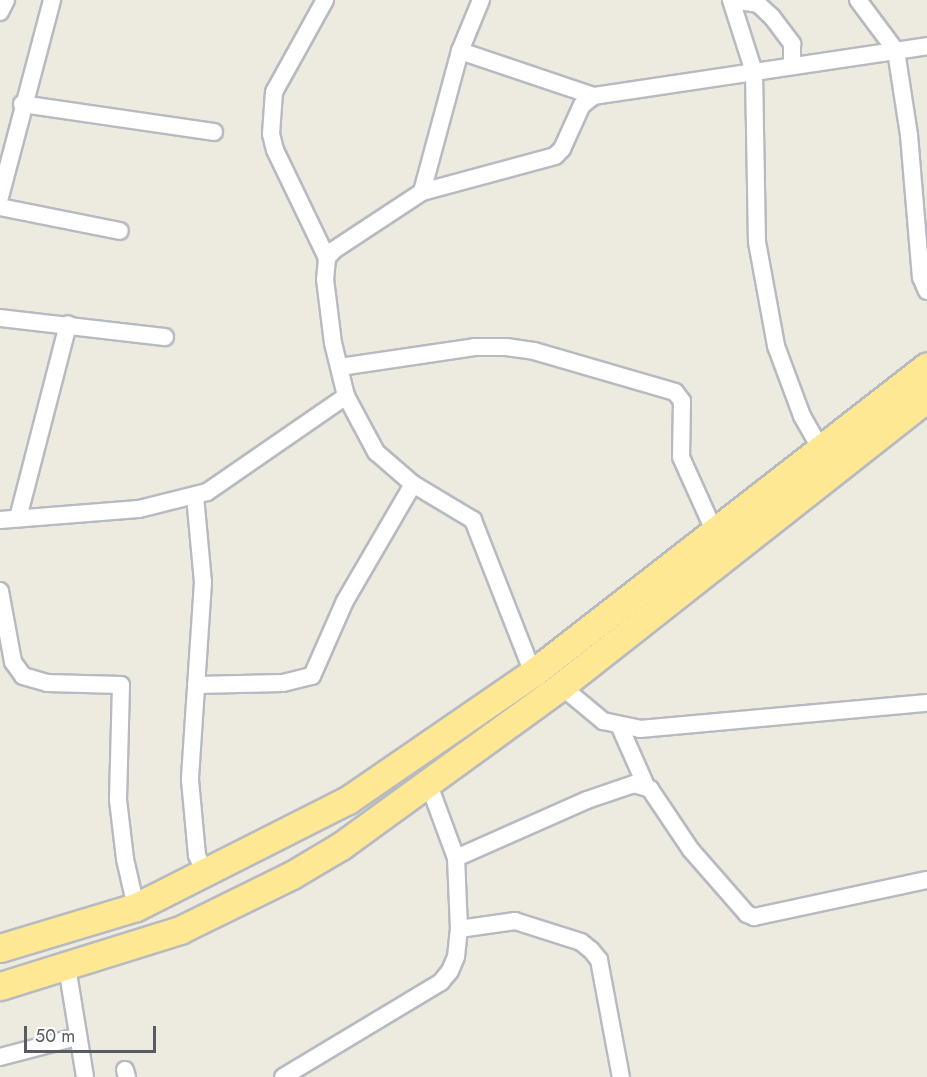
<!DOCTYPE html>
<html>
<head>
<meta charset="utf-8">
<style>
	body { margin:0 }
	#map { position:relative; width:927px; height:1077px; overflow:hidden; background:#edeadf; font-family:Jost,sans-serif }
	div>[style] { position:absolute }
	.roads { filter:drop-shadow(2px 0 #b7bac0) drop-shadow(-2px 0 #b7bac0) drop-shadow(0 2px #b7bac0) drop-shadow(0 -2px #b7bac0) }
	.minor>* { height:16px; margin:-8px; padding:0 8px; transform-origin:8px; border-radius:8px; background:#fff }
	.trunk>* { height:27px; margin:-13.5px; padding:0 13.5px; transform-origin:13.5px; border-radius:13.5px; background:#ffe893 }
	span { translate:-50% -50%; white-space:nowrap; text-align:center; line-height:1.15; -webkit-text-stroke:4.5px #fff; paint-order:stroke }
	.scale { position:absolute; left:24px; top:1026px; width:132px; height:27px; box-sizing:border-box; border:3px solid #585c62; border-top:0; padding-left:8px; font-size:18px; line-height:21px; white-space:nowrap; color:#585c62; -webkit-text-stroke:4px #fff; paint-order:stroke }
</style>
</head>
<body>
<div id="map">
	<div class="roads">
		<div class="minor">
			<i style="left:325px;top:0;width:105px;rotate:119deg"></i>
			<i style="left:274px;top:92px;width:42px;rotate:94.1deg"></i>
			<i style="left:271px;top:134px;width:16px;rotate:76deg"></i>
			<i style="left:275px;top:150px;width:120px;rotate:64.3deg"></i>
			<i style="left:481px;top:0;width:55px;rotate:112.4deg"></i>
			<i style="left:460px;top:51px;width:146px;rotate:105.1deg"></i>
			<i style="left:422px;top:192px;width:105px;rotate:146.6deg"></i>
			<i style="left:334px;top:250px;width:11px;rotate:131deg"></i>
			<i style="left:327px;top:258px;width:21px;rotate:95deg"></i>
			<i style="left:325px;top:279px;width:64px;rotate:82.9deg"></i>
			<i style="left:333px;top:343px;width:55px;rotate:76.2deg"></i>
			<i style="left:346px;top:396px;width:64px;rotate:61.8deg"></i>
			<i style="left:376px;top:452px;width:49px;rotate:40.9deg"></i>
			<i style="left:413px;top:484px;width:70px;rotate:31deg"></i>
			<i style="left:473px;top:520px;width:164px;rotate:68.6deg"></i>
			<i style="left:731px;top:0;width:76px;rotate:72.3deg"></i>
			<i style="left:754px;top:72px;width:170px;rotate:89deg"></i>
			<i style="left:757px;top:242px;width:106px;rotate:79.6deg"></i>
			<i style="left:776px;top:346px;width:75px;rotate:69.6deg"></i>
			<i style="left:802px;top:416px;width:40px;rotate:60.3deg"></i>
			<i style="left:731px;top:0;width:27px;rotate:8deg"></i>
			<i style="left:758px;top:4px;width:19px;rotate:43deg"></i>
			<i style="left:772px;top:17px;width:34px;rotate:53deg"></i>
			<i style="left:792px;top:44px;width:22px;rotate:90deg"></i>
			<i style="left:858px;top:0;width:64px;rotate:53.3deg"></i>
			<i style="left:896px;top:51px;width:85px;rotate:81.2deg"></i>
			<i style="left:909px;top:135px;width:143px;rotate:85.2deg"></i>
			<i style="left:921px;top:277px;width:15px;rotate:67deg"></i>
			<i style="left:0;top:12px;width:13px;rotate:-63deg"></i>
			<i style="left:460px;top:51px;width:141px;rotate:18.6deg"></i>
			<i style="left:22px;top:104px;width:194px;rotate:8.3deg"></i>
			<i style="left:422px;top:192px;width:138px;rotate:-15.1deg"></i>
			<i style="left:555px;top:156px;width:10px;rotate:-45deg"></i>
			<i style="left:562px;top:149px;width:48px;rotate:-65.6deg"></i>
			<i style="left:582px;top:105px;width:15px;rotate:-37deg"></i>
			<i style="left:594px;top:96px;width:337px;rotate:-8.5deg"></i>
			<i style="left:0;top:197px;width:204px;rotate:-75.2deg"></i>
			<i style="left:0;top:207px;width:122px;rotate:11.3deg"></i>
			<i style="left:0;top:318px;width:166px;rotate:6.6deg"></i>
			<i style="left:340px;top:367px;width:136px;rotate:-8.4deg"></i>
			<i style="left:475px;top:347px;width:31px"></i>
			<i style="left:506px;top:347px;width:28px;rotate:8deg"></i>
			<i style="left:534px;top:351px;width:147px;rotate:16.2deg"></i>
			<i style="left:675px;top:392px;width:11px;rotate:52deg"></i>
			<i style="left:682px;top:401px;width:56px;rotate:91deg"></i>
			<i style="left:681px;top:457px;width:85px;rotate:65.8deg"></i>
			<i style="left:195px;top:496px;width:86px;rotate:84.7deg"></i>
			<i style="left:203px;top:582px;width:198px;rotate:93.8deg"></i>
			<i style="left:190px;top:780px;width:75px;rotate:84.7deg"></i>
			<i style="left:197px;top:855px;width:22px;rotate:68deg"></i>
			<i style="left:18px;top:518px;width:200px;rotate:-75.5deg"></i>
			<i style="left:0;top:520px;width:139px;rotate:-4.5deg"></i>
			<i style="left:139px;top:509px;width:70px;rotate:-14deg"></i>
			<i style="left:207px;top:492px;width:169px;rotate:-34.6deg"></i>
			<i style="left:0;top:591px;width:72px;rotate:79.6deg"></i>
			<i style="left:13px;top:662px;width:17px;rotate:54deg"></i>
			<i style="left:23px;top:676px;width:25px;rotate:16deg"></i>
			<i style="left:47px;top:683px;width:74px;rotate:1.5deg"></i>
			<i style="left:121px;top:685px;width:115px;rotate:91.5deg"></i>
			<i style="left:118px;top:800px;width:59px;rotate:83.2deg"></i>
			<i style="left:125px;top:859px;width:49px;rotate:77.1deg"></i>
			<i style="left:196px;top:685px;width:87px;rotate:-1.3deg"></i>
			<i style="left:283px;top:683px;width:30px;rotate:-14deg"></i>
			<i style="left:312px;top:676px;width:82px;rotate:-66.3deg"></i>
			<i style="left:345px;top:601px;width:135px;rotate:-59.8deg"></i>
			<i style="left:561px;top:686px;width:55px;rotate:39.8deg"></i>
			<i style="left:603px;top:721px;width:38px;rotate:12deg"></i>
			<i style="left:640px;top:729px;width:288px;rotate:-5.2deg"></i>
			<i style="left:620px;top:727px;width:64px;rotate:66.2deg"></i>
			<i style="left:456px;top:858px;width:143px;rotate:-23.9deg"></i>
			<i style="left:587px;top:800px;width:50px;rotate:-18.8deg"></i>
			<i style="left:634px;top:784px;width:17px;rotate:17deg"></i>
			<i style="left:650px;top:789px;width:73px;rotate:56.1deg"></i>
			<i style="left:691px;top:850px;width:85px;rotate:48.8deg"></i>
			<i style="left:747px;top:914px;width:8px;rotate:23deg"></i>
			<i style="left:754px;top:917px;width:177px;rotate:-12.1deg"></i>
			<i style="left:459px;top:929px;width:57px;rotate:-8.1deg"></i>
			<i style="left:515px;top:921px;width:69px;rotate:17.7deg"></i>
			<i style="left:581px;top:942px;width:13px;rotate:39deg"></i>
			<i style="left:591px;top:950px;width:13px;rotate:51deg"></i>
			<i style="left:599px;top:960px;width:119px;rotate:79.4deg"></i>
			<i style="left:67px;top:967px;width:111px;rotate:80.7deg"></i>
			<i style="left:0;top:1057px;width:80px;rotate:-14.6deg"></i>
			<i style="left:125px;top:1070px;width:7px;rotate:74deg"></i>
			<i style="left:283px;top:1077px;width:184px;rotate:-31deg"></i>
			<i style="left:441px;top:982px;width:14px;rotate:-51deg"></i>
			<i style="left:450px;top:971px;width:15px;rotate:-67deg"></i>
			<i style="left:456px;top:957px;width:28px;rotate:-84deg"></i>
			<i style="left:459px;top:929px;width:71px;rotate:-92.4deg"></i>
			<i style="left:456px;top:858px;width:78px;rotate:-110.3deg"></i>
		</div>
		<div class="trunk">
			<i style="left:0;top:948px;width:142px;rotate:-16.8deg"></i>
			<i style="left:136px;top:907px;width:237px;rotate:-26.8deg"></i>
			<i style="left:348px;top:800px;width:224px;rotate:-34.5deg"></i>
			<i style="left:533px;top:673px;width:499px;rotate:-37.9deg"></i>
			<i style="left:0;top:986px;width:189px;rotate:-17.3deg"></i>
			<i style="left:180px;top:930px;width:125px;rotate:-26.2deg"></i>
			<i style="left:292px;top:875px;width:57px;rotate:-30.6deg"></i>
			<i style="left:341px;top:846px;width:272px;rotate:-36deg"></i>
			<i style="left:561px;top:686px;width:466px;rotate:-38.2deg"></i>
		</div>
	</div>
	<div class="scale">50 m</div>
</div>
</body>
</html>
